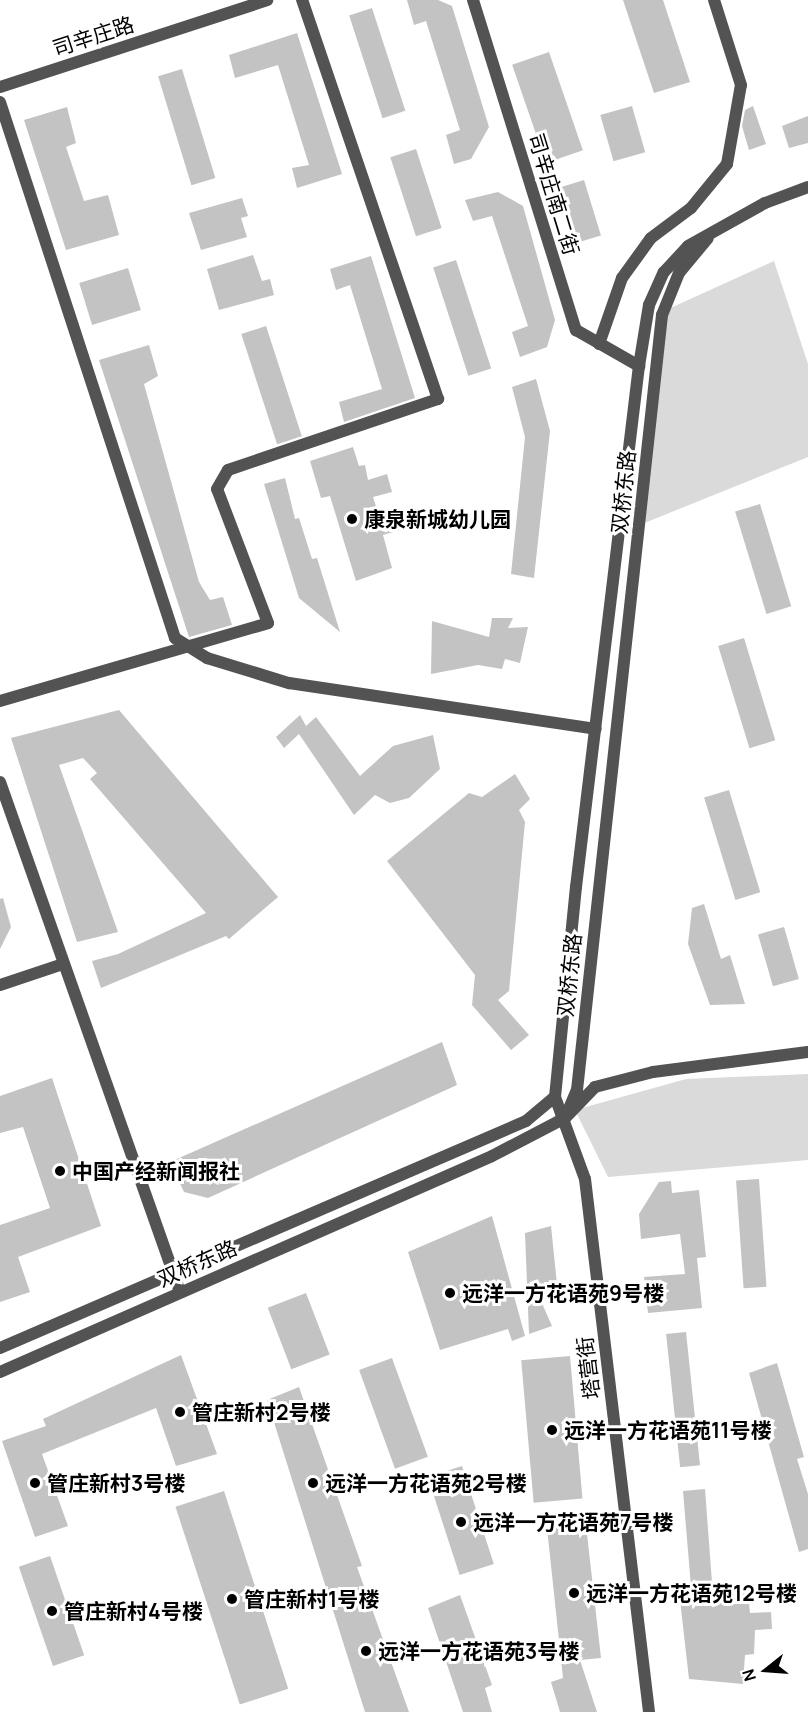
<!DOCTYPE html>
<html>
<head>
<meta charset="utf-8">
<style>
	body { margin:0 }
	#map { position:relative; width:808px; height:1712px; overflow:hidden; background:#fff; font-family:Manrope,"Noto Sans SC",sans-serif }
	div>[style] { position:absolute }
	.green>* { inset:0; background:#dadada }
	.building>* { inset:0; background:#c3c3c3; transform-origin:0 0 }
	.minor>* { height:12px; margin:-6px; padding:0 6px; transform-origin:6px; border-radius:6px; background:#535353 }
	.tertiary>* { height:12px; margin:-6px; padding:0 6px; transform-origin:6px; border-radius:6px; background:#535353 }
	.dots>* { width:16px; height:16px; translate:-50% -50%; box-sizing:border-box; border:3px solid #fff; border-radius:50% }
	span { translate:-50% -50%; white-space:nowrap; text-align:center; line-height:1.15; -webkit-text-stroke:6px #fff; paint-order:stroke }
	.street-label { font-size:21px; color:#000 }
	.poi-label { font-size:21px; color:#000; font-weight:700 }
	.left { translate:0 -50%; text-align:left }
	.north { position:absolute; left:736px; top:1640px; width:60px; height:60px; -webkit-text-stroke:4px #fff; paint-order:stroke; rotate:253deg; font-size:16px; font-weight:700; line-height:24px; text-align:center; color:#000 }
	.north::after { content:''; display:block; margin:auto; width:21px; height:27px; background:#000; clip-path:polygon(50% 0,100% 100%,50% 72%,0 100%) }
</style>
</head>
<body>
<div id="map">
	<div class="green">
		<i style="clip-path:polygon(774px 261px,808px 364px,808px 457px,637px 526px,666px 310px)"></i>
		<i style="clip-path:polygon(808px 1074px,808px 1160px,608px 1177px,575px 1110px,686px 1079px)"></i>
	</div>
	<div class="building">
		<i style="clip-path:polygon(407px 0,438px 0,452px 6px,489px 127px,471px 159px,454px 164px,446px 135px,460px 130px,426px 21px,414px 25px)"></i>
		<i style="clip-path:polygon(623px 0,663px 0,690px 82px,654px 93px)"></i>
		<i style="left:372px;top:8px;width:108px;height:24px;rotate:72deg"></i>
		<i style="clip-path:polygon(297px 33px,342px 174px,297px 188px,292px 168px,309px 165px,278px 65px,235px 78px,229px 55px)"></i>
		<i style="left:549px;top:52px;width:104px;height:39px;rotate:71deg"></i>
		<i style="left:182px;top:69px;width:114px;height:25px;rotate:73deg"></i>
		<i style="left:632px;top:106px;width:48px;height:33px;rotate:74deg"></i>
		<i style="clip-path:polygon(753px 106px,766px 144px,749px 150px,742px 126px,745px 110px)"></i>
		<i style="clip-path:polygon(67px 107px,76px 143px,66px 147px,84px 201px,108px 195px,119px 235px,66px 250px,24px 120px)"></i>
		<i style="clip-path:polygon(808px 116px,808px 143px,789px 148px,782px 126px)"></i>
		<i style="left:416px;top:149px;width:83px;height:27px;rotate:72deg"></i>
		<i style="left:584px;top:180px;width:58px;height:27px;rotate:73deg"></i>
		<i style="clip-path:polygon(498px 192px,523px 206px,555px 320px,547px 347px,520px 357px,512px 332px,528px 326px,492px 216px,473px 221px,465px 200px)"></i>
		<i style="clip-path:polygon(242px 198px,248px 216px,241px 218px,247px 237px,201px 250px,189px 213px)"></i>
		<i style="clip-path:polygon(253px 255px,262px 281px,270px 279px,274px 295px,219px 310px,207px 269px)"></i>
		<i style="clip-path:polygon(371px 256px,415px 398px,344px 422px,339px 402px,382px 389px,350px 285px,336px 290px,330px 269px)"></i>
		<i style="left:456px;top:260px;width:114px;height:24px;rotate:72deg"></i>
		<i style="left:128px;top:268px;width:44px;height:51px;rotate:73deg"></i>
		<i style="left:266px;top:326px;width:116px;height:26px;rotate:72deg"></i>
		<i style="clip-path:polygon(149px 345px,158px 376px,144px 384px,199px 582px,210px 600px,223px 597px,232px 625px,189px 637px,99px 360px)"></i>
		<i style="clip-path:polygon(536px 379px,550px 431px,534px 578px,511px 574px,525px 437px,512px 387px)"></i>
		<i style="clip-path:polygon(353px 447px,359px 466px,365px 465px,368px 480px,387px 474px,392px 492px,373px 497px,380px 519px,399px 513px,403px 529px,383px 535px,392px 568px,356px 581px,330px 496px,321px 498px,310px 461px)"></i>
		<i style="clip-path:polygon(285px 478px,295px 519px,299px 518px,312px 559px,317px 558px,340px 632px,299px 598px,264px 484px)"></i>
		<i style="left:760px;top:504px;width:107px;height:26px;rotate:73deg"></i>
		<i style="clip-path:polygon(492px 618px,513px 618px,508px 628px,528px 627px,520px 663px,505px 659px,502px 669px,478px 665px,431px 674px,432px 621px,489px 637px)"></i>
		<i style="left:744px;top:638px;width:107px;height:27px;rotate:73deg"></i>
		<i style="clip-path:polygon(119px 710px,278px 897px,229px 939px,226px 936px,101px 988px,92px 961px,118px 954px,206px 913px,90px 779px,97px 773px,83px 758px,59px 765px,118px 932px,77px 942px,11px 738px)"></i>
		<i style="clip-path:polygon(300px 715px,306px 726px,316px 717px,360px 776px,393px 746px,433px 735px,440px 769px,409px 798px,390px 803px,375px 795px,354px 815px,299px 734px,284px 748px,276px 737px)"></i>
		<i style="clip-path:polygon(515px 774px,530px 799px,519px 810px,525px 822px,509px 991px,498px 1000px,529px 1035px,511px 1050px,472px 1005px,475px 975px,387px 861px,469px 793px,482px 797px)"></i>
		<i style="left:729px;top:790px;width:107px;height:26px;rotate:73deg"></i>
		<i style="clip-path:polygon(3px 898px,11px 927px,0 949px,0 899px)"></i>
		<i style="clip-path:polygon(704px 904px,721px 959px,730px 955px,745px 1004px,710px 1005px,688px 944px,692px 908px)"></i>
		<i style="left:784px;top:927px;width:54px;height:27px;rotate:74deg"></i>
		<i style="clip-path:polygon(442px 1042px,457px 1085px,208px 1198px,184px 1192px,170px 1162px)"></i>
		<i style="clip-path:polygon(52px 1078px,101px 1226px,18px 1257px,30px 1292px,0 1302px,0 1225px,50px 1208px,23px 1127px,0 1133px,0 1096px)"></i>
		<i style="left:759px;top:1179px;width:108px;height:23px;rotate:86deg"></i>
		<i style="clip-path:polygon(671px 1181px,672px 1193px,699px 1190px,706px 1257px,697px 1258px,702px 1308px,648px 1313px,644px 1277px,685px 1274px,680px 1234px,641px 1239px,639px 1214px,659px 1182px)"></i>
		<i style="clip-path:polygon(492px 1216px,525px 1336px,512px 1341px,508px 1329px,440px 1350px,408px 1252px)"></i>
		<i style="clip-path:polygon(551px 1226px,558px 1294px,541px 1301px,552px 1326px,529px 1334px,525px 1233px)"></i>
		<i style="left:306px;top:1293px;width:66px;height:41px;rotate:69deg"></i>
		<i style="left:686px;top:1332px;width:134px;height:20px;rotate:84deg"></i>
		<i style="clip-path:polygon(181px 1355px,217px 1454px,176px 1466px,156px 1408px,42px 1454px,68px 1526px,35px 1537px,2px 1441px,46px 1426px,43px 1419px)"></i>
		<i style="left:570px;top:1356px;width:143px;height:49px;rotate:85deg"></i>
		<i style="left:392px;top:1358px;width:105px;height:35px;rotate:70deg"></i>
		<i style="clip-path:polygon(777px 1363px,804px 1457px,797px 1459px,808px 1494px,808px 1549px,799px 1552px,749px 1373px)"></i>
		<i style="clip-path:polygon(299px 1387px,362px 1566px,357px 1567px,409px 1712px,365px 1712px,267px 1400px)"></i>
		<i style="left:462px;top:1466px;width:103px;height:36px;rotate:72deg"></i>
		<i style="clip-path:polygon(705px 1489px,713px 1596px,748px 1593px,750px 1613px,771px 1612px,772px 1629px,755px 1630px,754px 1654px,745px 1655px,743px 1684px,689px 1679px,680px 1600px,692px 1599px,683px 1491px)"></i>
		<i style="left:224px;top:1491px;width:208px;height:51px;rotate:72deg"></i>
		<i style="clip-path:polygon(586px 1525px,601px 1658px,580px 1660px,597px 1712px,560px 1712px,551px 1682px,563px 1678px,547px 1528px)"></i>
		<i style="left:50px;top:1556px;width:105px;height:33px;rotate:71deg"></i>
		<i style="clip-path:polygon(460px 1595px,492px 1685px,485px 1688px,492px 1712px,463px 1712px,428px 1608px)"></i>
	</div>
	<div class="minor">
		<i style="left:473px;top:0;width:346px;rotate:72.7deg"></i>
		<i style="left:576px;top:330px;width:73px;rotate:29.7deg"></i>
		<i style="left:0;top:87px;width:281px;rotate:-18deg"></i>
		<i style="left:0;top:102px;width:564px;rotate:71.92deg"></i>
		<i style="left:175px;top:638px;width:38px;rotate:32deg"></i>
		<i style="left:207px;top:658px;width:86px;rotate:17deg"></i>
		<i style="left:289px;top:683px;width:310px;rotate:8.5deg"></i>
		<i style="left:599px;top:344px;width:70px;rotate:-70.8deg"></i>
		<i style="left:622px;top:278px;width:49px;rotate:-54.1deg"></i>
		<i style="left:651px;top:238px;width:50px;rotate:-36.9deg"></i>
		<i style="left:691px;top:208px;width:57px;rotate:-50.7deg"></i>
		<i style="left:727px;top:164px;width:80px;rotate:-80deg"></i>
		<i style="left:741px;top:85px;width:89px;rotate:-107.6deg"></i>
		<i style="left:0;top:701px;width:279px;rotate:-16.2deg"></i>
		<i style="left:268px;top:623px;width:143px;rotate:-110.8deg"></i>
		<i style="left:217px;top:489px;width:22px;rotate:-60deg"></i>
		<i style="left:228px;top:470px;width:222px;rotate:-18.7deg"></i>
		<i style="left:438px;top:399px;width:422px;rotate:-108.8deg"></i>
		<i style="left:0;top:782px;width:541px;rotate:70.56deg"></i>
		<i style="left:0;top:985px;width:66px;rotate:-18.4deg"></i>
		<i style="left:565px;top:1118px;width:43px;rotate:-45.9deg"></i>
		<i style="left:595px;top:1087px;width:60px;rotate:-14.5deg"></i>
		<i style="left:653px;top:1072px;width:156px;rotate:-7.4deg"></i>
	</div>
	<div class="tertiary">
		<i style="left:555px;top:1097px;width:87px;rotate:69.9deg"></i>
		<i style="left:585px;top:1179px;width:537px;rotate:83.15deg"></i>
		<i style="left:0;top:1348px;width:573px;rotate:-23.34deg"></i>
		<i style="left:526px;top:1121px;width:38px;rotate:-40deg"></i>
		<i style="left:555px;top:1097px;width:211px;rotate:-84.3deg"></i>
		<i style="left:576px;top:887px;width:525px;rotate:-83.11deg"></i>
		<i style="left:639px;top:366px;width:62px;rotate:-80.7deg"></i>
		<i style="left:649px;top:305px;width:36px;rotate:-66deg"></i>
		<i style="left:664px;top:272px;width:35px;rotate:-47deg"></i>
		<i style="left:688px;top:246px;width:88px;rotate:-29.2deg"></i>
		<i style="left:765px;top:203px;width:46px;rotate:-20.4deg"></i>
		<i style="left:0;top:1372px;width:537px;rotate:-23.7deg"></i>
		<i style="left:492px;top:1156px;width:82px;rotate:-27.5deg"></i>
		<i style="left:565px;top:1118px;width:30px;rotate:-67deg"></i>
		<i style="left:577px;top:1090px;width:780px;rotate:-83.74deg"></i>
		<i style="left:662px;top:315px;width:45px;rotate:-68deg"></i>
		<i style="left:679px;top:273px;width:45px;rotate:-50.4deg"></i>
	</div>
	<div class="dots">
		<i style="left:352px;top:519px;background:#000"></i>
		<i style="left:60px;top:1171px;background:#000"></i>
		<i style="left:450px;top:1293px;background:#000"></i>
		<i style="left:180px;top:1412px;background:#000"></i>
		<i style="left:552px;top:1430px;background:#000"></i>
		<i style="left:35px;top:1483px;background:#000"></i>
		<i style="left:313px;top:1483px;background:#000"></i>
		<i style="left:461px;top:1522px;background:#000"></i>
		<i style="left:574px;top:1593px;background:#000"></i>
		<i style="left:232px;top:1599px;background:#000"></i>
		<i style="left:52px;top:1611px;background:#000"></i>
		<i style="left:366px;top:1651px;background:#000"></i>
	</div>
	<div class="street-label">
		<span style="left:93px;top:36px;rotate:-18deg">司辛庄路</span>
		<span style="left:554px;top:194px;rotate:73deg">司辛庄南二街</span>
		<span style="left:623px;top:492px;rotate:-84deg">双桥东路</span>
		<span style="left:569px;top:975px;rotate:-84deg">双桥东路</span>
		<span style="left:197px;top:1263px;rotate:-24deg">双桥东路</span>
		<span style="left:588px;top:1368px;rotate:-97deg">塔营街</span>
	</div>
	<div class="poi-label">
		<span class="left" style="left:364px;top:519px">康泉新城幼儿园</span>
		<span class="left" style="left:72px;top:1171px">中国产经新闻报社</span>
		<span class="left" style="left:462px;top:1293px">远洋一方花语苑9号楼</span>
		<span class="left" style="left:192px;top:1412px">管庄新村2号楼</span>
		<span class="left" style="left:564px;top:1430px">远洋一方花语苑11号楼</span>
		<span class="left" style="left:47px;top:1483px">管庄新村3号楼</span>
		<span class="left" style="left:325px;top:1483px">远洋一方花语苑2号楼</span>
		<span class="left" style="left:473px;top:1522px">远洋一方花语苑7号楼</span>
		<span class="left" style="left:586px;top:1593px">远洋一方花语苑12号楼</span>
		<span class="left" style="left:244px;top:1599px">管庄新村1号楼</span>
		<span class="left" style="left:64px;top:1611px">管庄新村4号楼</span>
		<span class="left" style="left:378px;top:1651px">远洋一方花语苑3号楼</span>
	</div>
	<div class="north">N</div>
</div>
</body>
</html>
